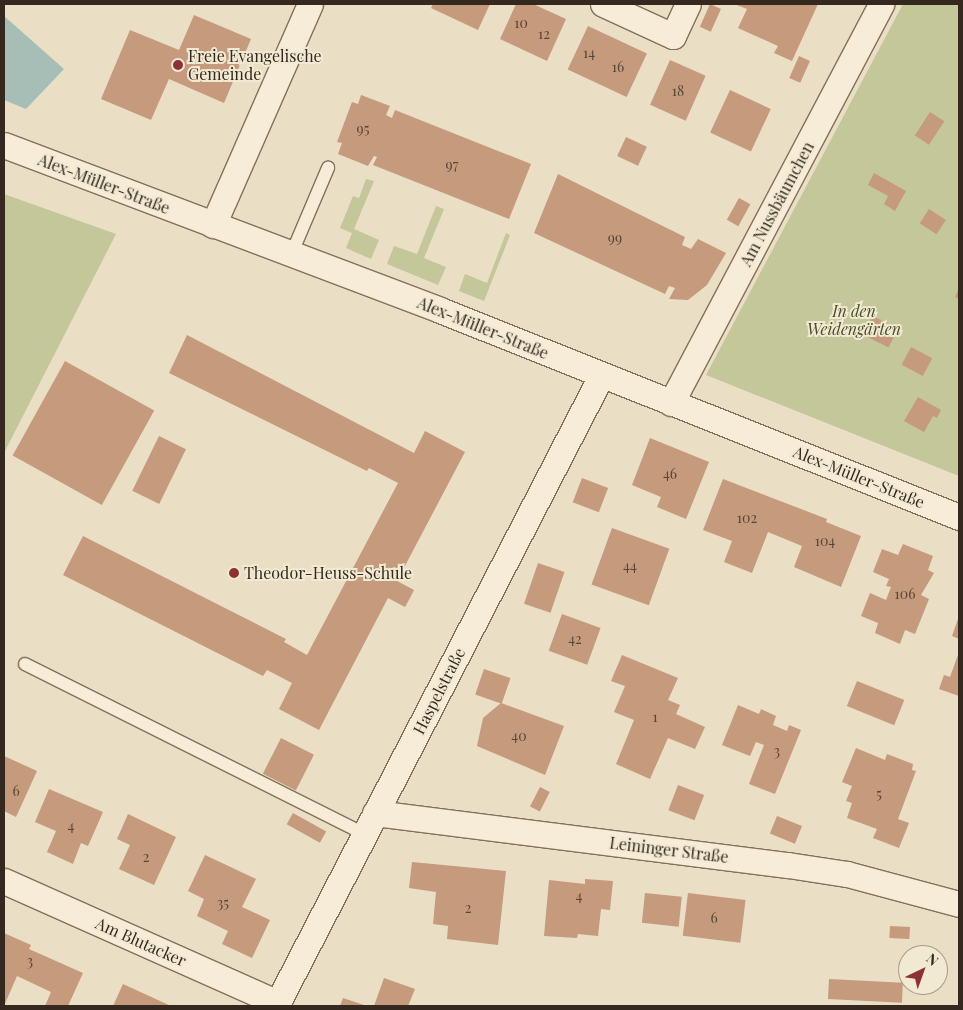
<!DOCTYPE html>
<html>
<head>
<meta charset="utf-8">
<style>
	body { margin:0 }
	#map { position:relative; width:963px; height:1010px; overflow:hidden; background:#eadec4; font-family:"Playfair Display",serif }
	div>[style] { position:absolute }
	.green>* { inset:0; background:#c3c799 }
	.water>* { inset:0; background:#a6beb6 }
	.building>* { inset:0; background:#c69a7d; transform-origin:0 0 }
	.roads { filter:drop-shadow(1px 0 #83705c) drop-shadow(-1px 0 #83705c) drop-shadow(0 1px #83705c) drop-shadow(0 -1px #83705c) }
	.service>* { height:12px; margin:-6px; padding:0 6px; transform-origin:6px; border-radius:6px; background:#f6ecd7 }
	.minor>* { height:25px; margin:-12.5px; padding:0 12.5px; transform-origin:12.5px; border-radius:12.5px; background:#f6ecd7 }
	.dots>* { width:14px; height:14px; translate:-50% -50%; box-sizing:border-box; border:2px solid #f2e9d3; border-radius:50% }
	span { translate:-50% -50%; white-space:nowrap; text-align:center; line-height:1.15; -webkit-text-stroke:4px #f2e9d3; paint-order:stroke }
	.number-label { font-size:14px; color:#594536 }
	.number-label span { -webkit-text-stroke-width:0 }
	.poi-label { font-size:16px; color:#35291f }
	.left { translate:0 -50%; text-align:left }
	.street-label { font-size:16px; color:#35291f }
	.park-label { font-size:16px; color:#464f27; font-style:italic }
	.frame { position:absolute; inset:0; border:5px solid #35291f; pointer-events:none }
	.north { position:absolute; left:898px; top:945px; width:50px; height:50px; box-sizing:border-box; background:#f2e9d3; border:1px solid #a69c8b; border-radius:50%; rotate:42deg; font-size:14px; font-weight:700; line-height:20px; text-align:center; color:#35291f }
	.north::after { content:''; display:block; margin:auto; width:18px; height:22px; background:#8e3134; clip-path:polygon(50% 0,100% 100%,50% 72%,0 100%) }
</style>
</head>
<body>
<div id="map">
	<div class="green">
		<i style="clip-path:polygon(903px 4px,959px 4px,959px 476px,706px 375px)"></i>
		<i style="clip-path:polygon(366px 179px,374px 181px,354px 229px,379px 240px,371px 259px,346px 248px,352px 233px,340px 228px,353px 196px,359px 198px)"></i>
		<i style="clip-path:polygon(4px 194px,116px 234px,4px 453px)"></i>
		<i style="clip-path:polygon(436px 206px,444px 209px,424px 258px,446px 267px,438px 285px,387px 264px,394px 246px,417px 254px)"></i>
		<i style="clip-path:polygon(506px 233px,510px 235px,484px 301px,459px 291px,465px 274px,487px 283px)"></i>
	</div>
	<div class="water">
		<i style="clip-path:polygon(4px 16px,64px 69px,26px 109px,4px 100px)"></i>
	</div>
	<div class="building">
		<i style="clip-path:polygon(433px 4px,490px 4px,478px 30px,431px 8px)"></i>
		<i style="clip-path:polygon(516px 4px,533px 4px,566px 19px,547px 61px,500px 39px)"></i>
		<i style="left:710px;top:4px;width:12px;height:25px;rotate:24deg"></i>
		<i style="clip-path:polygon(734px 4px,818px 4px,792px 61px,774px 53px,778px 46px,738px 28px,747px 9px)"></i>
		<i style="clip-path:polygon(194px 15px,251px 39px,224px 103px,169px 79px,151px 120px,101px 99px,130px 30px,179px 50px)"></i>
		<i style="left:588px;top:26px;width:65px;height:48px;rotate:25deg"></i>
		<i style="left:799px;top:56px;width:12px;height:24px;rotate:24deg"></i>
		<i style="left:670px;top:60px;width:39px;height:49px;rotate:24deg"></i>
		<i style="left:730px;top:90px;width:45px;height:47px;rotate:25deg"></i>
		<i style="clip-path:polygon(361px 95px,390px 106px,386px 115px,392px 118px,395px 110px,531px 164px,509px 219px,373px 165px,377px 157px,374px 156px,368px 166px,338px 154px,342px 143px,337px 142px,352px 102px,358px 104px)"></i>
		<i style="left:930px;top:112px;width:17px;height:28px;rotate:33deg"></i>
		<i style="left:626px;top:137px;width:23px;height:21px;rotate:25deg"></i>
		<i style="clip-path:polygon(874px 173px,906px 191px,895px 211px,884px 204px,888px 196px,868px 185px)"></i>
		<i style="clip-path:polygon(558px 174px,685px 237px,682px 245px,691px 249px,698px 239px,726px 253px,707px 285px,688px 300px,669px 299px,675px 288px,669px 286px,665px 294px,534px 233px)"></i>
		<i style="left:739px;top:198px;width:13px;height:25px;rotate:29deg"></i>
		<i style="left:929px;top:209px;width:20px;height:17px;rotate:33deg"></i>
		<i style="clip-path:polygon(959px 288px,959px 299px,955px 297px)"></i>
		<i style="left:873px;top:316px;width:28px;height:21px;rotate:27deg"></i>
		<i style="clip-path:polygon(187px 335px,414px 453px,425px 431px,465px 452px,397px 581px,414px 590px,410px 598px,405px 607px,388px 598px,319px 730px,279px 709px,292px 683px,267px 670px,263px 676px,63px 575px,83px 536px,286px 639px,284px 642px,307px 655px,398px 483px,369px 468px,367px 471px,169px 373px)"></i>
		<i style="left:911px;top:347px;width:24px;height:20px;rotate:28deg"></i>
		<i style="left:65px;top:361px;width:102px;height:108px;rotate:29deg"></i>
		<i style="clip-path:polygon(918px 397px,941px 410px,937px 418px,933px 416px,924px 432px,904px 421px)"></i>
		<i style="left:159px;top:436px;width:30px;height:61px;rotate:26deg"></i>
		<i style="clip-path:polygon(650px 438px,709px 462px,686px 519px,657px 507px,661px 497px,632px 485px)"></i>
		<i style="left:582px;top:478px;width:28px;height:26px;rotate:21deg"></i>
		<i style="clip-path:polygon(723px 479px,827px 519px,826px 522px,861px 536px,841px 587px,794px 567px,802px 546px,768px 532px,752px 573px,724px 562px,732px 541px,703px 530px)"></i>
		<i style="left:612px;top:528px;width:61px;height:60px;rotate:20deg"></i>
		<i style="clip-path:polygon(903px 544px,933px 556px,928px 570px,934px 573px,921px 595px,929px 599px,915px 634px,905px 630px,900px 644px,875px 633px,878px 623px,861px 616px,870px 593px,886px 600px,891px 587px,886px 586px,889px 579px,873px 572px,882px 549px,898px 555px)"></i>
		<i style="left:538px;top:563px;width:28px;height:43px;rotate:19deg"></i>
		<i style="left:562px;top:614px;width:41px;height:39px;rotate:20deg"></i>
		<i style="clip-path:polygon(959px 616px,959px 639px,952px 636px)"></i>
		<i style="clip-path:polygon(959px 652px,959px 696px,939px 689px,944px 675px,950px 677px)"></i>
		<i style="clip-path:polygon(622px 655px,678px 678px,668px 700px,680px 705px,676px 714px,705px 727px,695px 749px,668px 738px,650px 779px,616px 764px,634px 720px,614px 712px,625px 686px,611px 681px)"></i>
		<i style="left:484px;top:669px;width:28px;height:27px;rotate:19deg"></i>
		<i style="left:857px;top:681px;width:51px;height:27px;rotate:22deg"></i>
		<i style="clip-path:polygon(501px 703px,564px 726px,545px 775px,477px 746px,483px 718px)"></i>
		<i style="clip-path:polygon(738px 705px,759px 714px,761px 709px,776px 716px,773px 725px,787px 731px,789px 725px,801px 730px,775px 794px,749px 784px,764px 745px,756px 742px,750px 756px,722px 745px)"></i>
		<i style="left:281px;top:738px;width:37px;height:40px;rotate:27deg"></i>
		<i style="clip-path:polygon(856px 748px,885px 760px,887px 754px,913px 764px,912px 770px,916px 771px,898px 819px,909px 823px,899px 848px,873px 838px,877px 829px,847px 818px,852px 803px,846px 801px,852px 786px,842px 782px)"></i>
		<i style="clip-path:polygon(4px 756px,37px 771px,16px 817px,4px 811px)"></i>
		<i style="left:678px;top:785px;width:28px;height:27px;rotate:21deg"></i>
		<i style="left:540px;top:787px;width:11px;height:22px;rotate:27deg"></i>
		<i style="clip-path:polygon(49px 789px,103px 812px,88px 846px,81px 843px,73px 864px,47px 852px,56px 831px,35px 822px)"></i>
		<i style="left:293px;top:813px;width:38px;height:13px;rotate:29deg"></i>
		<i style="clip-path:polygon(128px 814px,176px 837px,154px 885px,119px 869px,130px 845px,117px 839px)"></i>
		<i style="left:777px;top:816px;width:27px;height:19px;rotate:22deg"></i>
		<i style="clip-path:polygon(205px 855px,256px 879px,242px 907px,270px 920px,252px 958px,222px 944px,228px 931px,197px 916px,204px 899px,188px 891px)"></i>
		<i style="clip-path:polygon(412px 862px,506px 871px,498px 945px,447px 939px,448px 926px,433px 924px,436px 892px,409px 888px)"></i>
		<i style="clip-path:polygon(585px 879px,613px 881px,610px 910px,601px 909px,598px 936px,578px 934px,577px 938px,544px 936px,549px 880px,585px 884px)"></i>
		<i style="left:645px;top:893px;width:37px;height:30px;rotate:6deg"></i>
		<i style="left:688px;top:893px;width:58px;height:43px;rotate:7deg"></i>
		<i style="left:890px;top:926px;width:20px;height:12px;rotate:3deg"></i>
		<i style="clip-path:polygon(4px 933px,31px 945px,29px 949px,83px 973px,68px 1006px,45px 1006px,51px 992px,17px 976px,4px 1006px)"></i>
		<i style="clip-path:polygon(384px 978px,415px 989px,408px 1006px,374px 1006px)"></i>
		<i style="left:829px;top:979px;width:74px;height:20px;rotate:3deg"></i>
		<i style="clip-path:polygon(123px 984px,171px 1006px,113px 1006px)"></i>
		<i style="clip-path:polygon(343px 998px,367px 1006px,340px 1006px)"></i>
	</div>
	<div class="roads">
		<div class="service">
			<i style="left:291px;top:255px;width:95px;rotate:-67deg"></i>
			<i style="left:25px;top:664px;width:379px;rotate:26.6deg"></i>
		</div>
		<div class="minor">
			<i style="left:603px;top:4px;width:77px;rotate:24.6deg"></i>
			<i style="left:673px;top:36px;width:35px;rotate:-65deg"></i>
			<i style="left:4px;top:145px;width:466px;rotate:20.7deg"></i>
			<i style="left:440px;top:310px;width:559px;rotate:21.74deg"></i>
			<i style="left:213px;top:225px;width:241px;rotate:-66.3deg"></i>
			<i style="left:671px;top:403px;width:451px;rotate:-62.2deg"></i>
			<i style="left:375px;top:813px;width:416px;rotate:7.2deg"></i>
			<i style="left:788px;top:865px;width:60px;rotate:8.7deg"></i>
			<i style="left:847px;top:874px;width:116px;rotate:15deg"></i>
			<i style="left:4px;top:881px;width:300px;rotate:24deg"></i>
			<i style="left:276px;top:1006px;width:709px;rotate:-62.71deg"></i>
		</div>
	</div>
	<div class="dots">
		<i style="left:178px;top:65px;background:#8e3134"></i>
		<i style="left:234px;top:573px;background:#8e3134"></i>
	</div>
	<div class="number-label">
		<span style="left:521px;top:23px">10</span>
		<span style="left:544px;top:34px">12</span>
		<span style="left:589px;top:53px">14</span>
		<span style="left:618px;top:67px">16</span>
		<span style="left:678px;top:91px">18</span>
		<span style="left:363px;top:129px">95</span>
		<span style="left:452px;top:165px">97</span>
		<span style="left:615px;top:238px">99</span>
		<span style="left:670px;top:474px">46</span>
		<span style="left:747px;top:518px">102</span>
		<span style="left:825px;top:541px">104</span>
		<span style="left:630px;top:566px">44</span>
		<span style="left:905px;top:594px">106</span>
		<span style="left:575px;top:639px">42</span>
		<span style="left:655px;top:717px">1</span>
		<span style="left:519px;top:736px">40</span>
		<span style="left:777px;top:751px">3</span>
		<span style="left:16px;top:791px">6</span>
		<span style="left:879px;top:794px">5</span>
		<span style="left:71px;top:826px">4</span>
		<span style="left:146px;top:857px">2</span>
		<span style="left:579px;top:896px">4</span>
		<span style="left:223px;top:903px">35</span>
		<span style="left:468px;top:908px">2</span>
		<span style="left:714px;top:918px">6</span>
		<span style="left:30px;top:961px">3</span>
	</div>
	<div class="poi-label">
		<span class="left" style="left:188px;top:65px">Freie Evangelische<br>Gemeinde</span>
		<span class="left" style="left:244px;top:573px">Theodor-Heuss-Schule</span>
	</div>
	<div class="street-label">
		<span style="left:104px;top:184px;rotate:21deg">Alex-Müller-Straße</span>
		<span style="left:777px;top:204px;rotate:-62deg">Am Nussbäumchen</span>
		<span style="left:483px;top:328px;rotate:22deg">Alex-Müller-Straße</span>
		<span style="left:859px;top:477px;rotate:22deg">Alex-Müller-Straße</span>
		<span style="left:439px;top:691px;rotate:-63deg">Haspelstraße</span>
		<span style="left:669px;top:850px;rotate:7deg">Leininger Straße</span>
		<span style="left:141px;top:942px;rotate:24deg">Am Blutacker</span>
	</div>
	<div class="park-label">
		<span style="left:854px;top:320px">In den<br>Weidengärten</span>
	</div>
	<div class="frame"></div>
	<div class="north">N</div>
</div>
</body>
</html>
